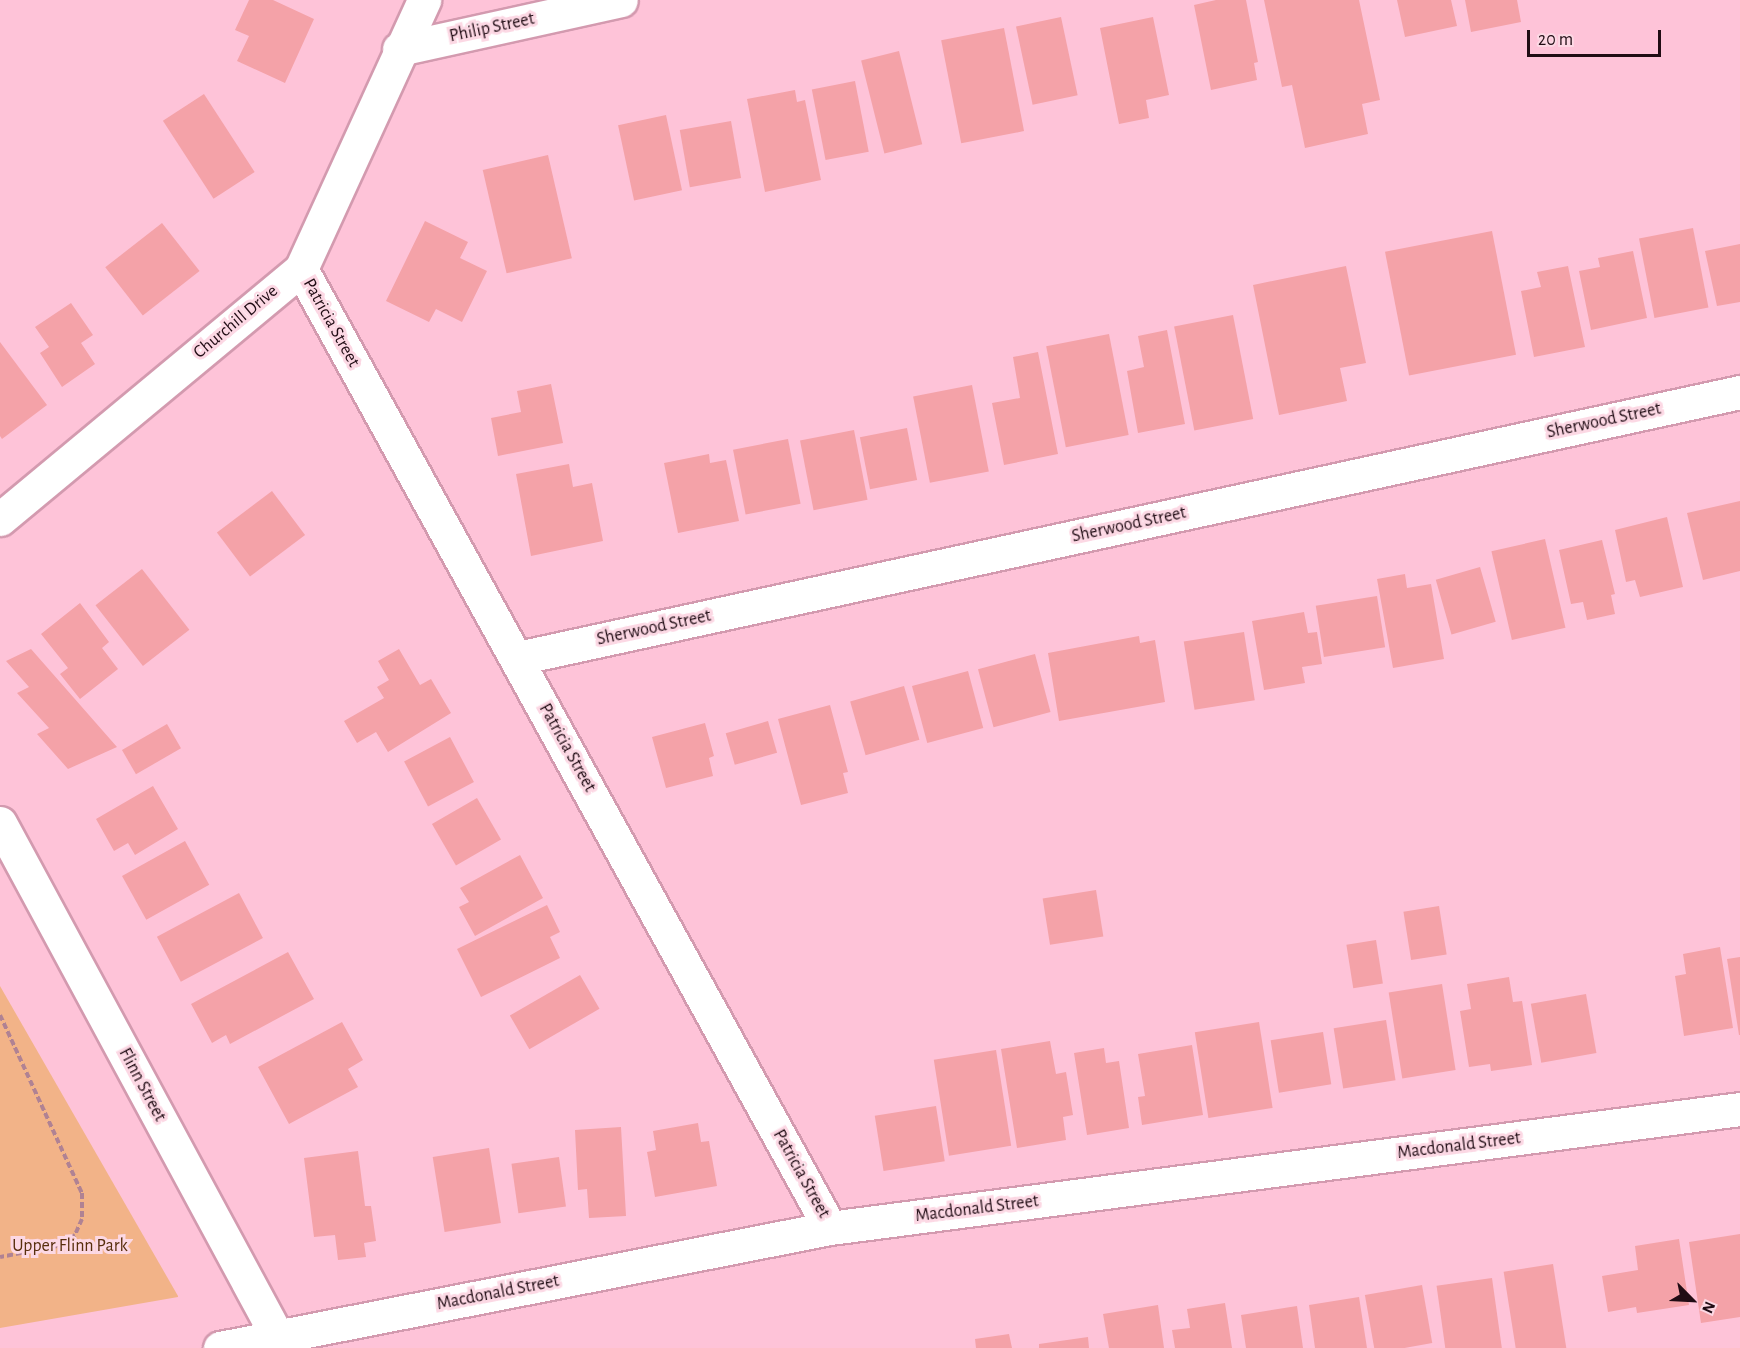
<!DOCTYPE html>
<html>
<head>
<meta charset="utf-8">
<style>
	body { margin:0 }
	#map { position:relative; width:1740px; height:1348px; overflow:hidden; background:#fec3d8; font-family:"Alegreya Sans",sans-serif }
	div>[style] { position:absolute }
	.green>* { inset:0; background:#f2b388 }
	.building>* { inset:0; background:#f4a2a8; transform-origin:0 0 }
	.path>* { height:4px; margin-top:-2px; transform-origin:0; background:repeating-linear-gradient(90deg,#b08293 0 6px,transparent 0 9px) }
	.roads { filter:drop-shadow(2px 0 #d39aaf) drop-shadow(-2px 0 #d39aaf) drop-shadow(0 2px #d39aaf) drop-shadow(0 -2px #d39aaf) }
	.minor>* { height:33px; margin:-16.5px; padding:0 16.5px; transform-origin:16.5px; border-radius:16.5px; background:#fff }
	.tertiary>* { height:33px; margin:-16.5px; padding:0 16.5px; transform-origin:16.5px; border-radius:16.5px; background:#fff }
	span { translate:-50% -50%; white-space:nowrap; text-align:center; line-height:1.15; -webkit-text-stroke:6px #fcd8e4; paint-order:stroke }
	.street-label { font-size:18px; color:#200c14 }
	.park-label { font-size:18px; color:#582e0c }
	.north { position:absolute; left:1662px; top:1270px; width:60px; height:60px; -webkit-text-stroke:4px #fcd8e4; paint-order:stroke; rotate:114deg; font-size:16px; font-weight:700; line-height:24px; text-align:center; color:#200c14 }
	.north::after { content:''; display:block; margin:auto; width:21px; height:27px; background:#200c14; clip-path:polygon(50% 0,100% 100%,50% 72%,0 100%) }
	.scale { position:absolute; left:1527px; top:30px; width:134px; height:27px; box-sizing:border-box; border:3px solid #200c14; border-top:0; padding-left:8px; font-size:18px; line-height:21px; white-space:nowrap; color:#200c14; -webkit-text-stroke:4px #fcd8e4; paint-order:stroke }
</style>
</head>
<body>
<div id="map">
	<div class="green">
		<i style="clip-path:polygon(0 986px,178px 1296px,178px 1297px,0 1328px)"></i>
	</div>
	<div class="building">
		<i style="clip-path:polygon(249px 0,273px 0,314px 19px,285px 83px,237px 61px,249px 36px,235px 30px)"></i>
		<i style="clip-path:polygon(1216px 0,1246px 0,1258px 62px,1254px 63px,1257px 80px,1211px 90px,1194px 5px)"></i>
		<i style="clip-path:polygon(1264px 0,1359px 0,1380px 100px,1362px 104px,1368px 134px,1305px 148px,1292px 85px,1282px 87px)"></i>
		<i style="clip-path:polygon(1397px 0,1451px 0,1457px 26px,1405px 37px)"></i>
		<i style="clip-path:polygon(1465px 0,1517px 0,1521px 22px,1471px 32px)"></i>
		<i style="left:1061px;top:17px;width:80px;height:46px;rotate:78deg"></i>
		<i style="clip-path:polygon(1153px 17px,1169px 95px,1146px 100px,1149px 118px,1119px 124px,1100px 28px)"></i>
		<i style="left:1004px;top:28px;width:105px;height:64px;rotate:79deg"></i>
		<i style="left:899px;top:51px;width:96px;height:39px;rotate:76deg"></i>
		<i style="left:855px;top:81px;width:72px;height:44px;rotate:79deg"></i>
		<i style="clip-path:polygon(795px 90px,797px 102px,805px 100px,821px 180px,765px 192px,747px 99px)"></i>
		<i style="left:204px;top:94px;width:93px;height:49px;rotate:57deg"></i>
		<i style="left:666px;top:115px;width:77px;height:49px;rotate:78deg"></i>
		<i style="left:731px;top:121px;width:58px;height:52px;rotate:80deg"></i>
		<i style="left:548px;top:155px;width:106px;height:67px;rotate:77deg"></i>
		<i style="clip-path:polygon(425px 221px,468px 242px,460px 258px,487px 271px,462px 322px,436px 309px,429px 322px,386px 301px)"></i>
		<i style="left:162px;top:223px;width:61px;height:72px;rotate:52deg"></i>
		<i style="left:1693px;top:228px;width:81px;height:55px;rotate:79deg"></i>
		<i style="left:1492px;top:231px;width:126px;height:109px;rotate:79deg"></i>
		<i style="clip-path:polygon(1740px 244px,1740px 302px,1717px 306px,1705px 251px)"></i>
		<i style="clip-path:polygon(1633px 251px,1647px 318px,1591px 330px,1579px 271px,1600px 267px,1598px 258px)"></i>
		<i style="clip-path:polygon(1346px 266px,1366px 363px,1340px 368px,1347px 401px,1279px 415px,1253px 285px)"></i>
		<i style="clip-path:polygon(1568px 266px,1585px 347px,1534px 357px,1521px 291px,1541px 287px,1537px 272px)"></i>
		<i style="clip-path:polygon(71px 303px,93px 335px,81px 343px,95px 364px,62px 387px,40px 353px,49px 347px,35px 327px)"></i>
		<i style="left:1233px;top:315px;width:106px;height:60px;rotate:79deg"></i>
		<i style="clip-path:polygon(1167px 330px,1185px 424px,1138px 433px,1127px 371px,1144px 367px,1138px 336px)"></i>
		<i style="left:1109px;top:334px;width:103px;height:64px;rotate:79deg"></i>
		<i style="clip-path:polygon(0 342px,47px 405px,2px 439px,0 436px)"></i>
		<i style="clip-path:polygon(1038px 352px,1058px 454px,1004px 465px,992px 403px,1020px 398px,1013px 357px)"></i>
		<i style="clip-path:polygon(551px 384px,563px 443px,498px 456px,491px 418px,521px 412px,517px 391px)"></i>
		<i style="left:972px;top:385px;width:88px;height:60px;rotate:79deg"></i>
		<i style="left:907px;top:428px;width:53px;height:48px;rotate:79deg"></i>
		<i style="left:854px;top:430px;width:71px;height:55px;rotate:79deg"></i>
		<i style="left:788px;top:439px;width:66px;height:56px;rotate:79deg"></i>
		<i style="clip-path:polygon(709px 454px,710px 463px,726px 460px,739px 521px,678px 533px,664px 463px)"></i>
		<i style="clip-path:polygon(569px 464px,573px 487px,592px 483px,603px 541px,531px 556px,516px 474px)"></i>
		<i style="left:272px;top:491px;width:55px;height:69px;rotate:53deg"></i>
		<i style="clip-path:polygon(1740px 501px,1740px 571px,1703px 580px,1687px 513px)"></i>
		<i style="clip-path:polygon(1667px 517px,1683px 587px,1640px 597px,1635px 580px,1626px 582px,1615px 530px)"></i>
		<i style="left:1545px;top:539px;width:91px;height:55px;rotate:77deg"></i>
		<i style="clip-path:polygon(1602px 540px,1615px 594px,1611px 595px,1615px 614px,1587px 620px,1583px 602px,1571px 604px,1559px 550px)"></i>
		<i style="left:1480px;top:567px;width:57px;height:46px;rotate:74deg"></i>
		<i style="left:142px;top:569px;width:77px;height:59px;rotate:52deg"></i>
		<i style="clip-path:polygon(1405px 574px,1407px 588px,1431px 584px,1444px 659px,1393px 668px,1377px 579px)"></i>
		<i style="left:1377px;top:596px;width:52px;height:62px;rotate:81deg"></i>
		<i style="clip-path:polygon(80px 603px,109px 642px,102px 648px,118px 669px,80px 699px,60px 674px,68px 668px,41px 634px)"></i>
		<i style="clip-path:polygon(1304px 612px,1308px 633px,1317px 632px,1322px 664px,1302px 667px,1305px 683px,1264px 690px,1252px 621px)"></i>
		<i style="left:1244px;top:632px;width:69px;height:61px;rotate:81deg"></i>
		<i style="clip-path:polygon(1139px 636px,1140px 643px,1155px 640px,1165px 702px,1059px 721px,1048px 653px)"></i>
		<i style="clip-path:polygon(31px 649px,117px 747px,68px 769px,37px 734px,49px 728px,17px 693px,29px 687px,6px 661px)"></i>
		<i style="clip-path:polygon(399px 649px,420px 685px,431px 679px,451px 713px,388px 752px,376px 732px,357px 743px,344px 721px,384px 698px,377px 687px,389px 680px,378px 661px)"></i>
		<i style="left:1035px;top:654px;width:60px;height:59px;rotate:75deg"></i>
		<i style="left:968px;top:671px;width:59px;height:58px;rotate:75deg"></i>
		<i style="left:904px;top:686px;width:56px;height:56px;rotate:74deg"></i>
		<i style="clip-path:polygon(830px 705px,848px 772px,843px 773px,848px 793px,801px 805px,778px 719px)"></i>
		<i style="left:768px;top:721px;width:33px;height:44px;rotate:74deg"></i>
		<i style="clip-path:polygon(705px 723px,714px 756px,709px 758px,713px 776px,666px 788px,652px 737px)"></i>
		<i style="left:167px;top:724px;width:28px;height:52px;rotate:60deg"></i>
		<i style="left:450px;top:737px;width:51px;height:52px;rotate:62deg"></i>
		<i style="clip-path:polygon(153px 786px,178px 829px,135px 855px,128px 843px,114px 851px,96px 819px)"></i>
		<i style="left:477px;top:798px;width:48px;height:52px;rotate:60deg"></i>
		<i style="left:185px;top:841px;width:50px;height:72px;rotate:61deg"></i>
		<i style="clip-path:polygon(520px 855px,543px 898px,475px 936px,459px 907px,469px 902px,460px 888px)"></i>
		<i style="left:1096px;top:890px;width:47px;height:54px;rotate:81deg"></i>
		<i style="left:239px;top:893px;width:51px;height:93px;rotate:62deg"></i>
		<i style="clip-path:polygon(547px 905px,560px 932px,550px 937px,560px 958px,481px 997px,457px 949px)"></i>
		<i style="left:1439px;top:906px;width:49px;height:36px;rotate:81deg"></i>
		<i style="left:1376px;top:940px;width:44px;height:30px;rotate:81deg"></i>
		<i style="clip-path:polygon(1720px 947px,1733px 1028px,1684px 1036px,1675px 976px,1686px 974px,1683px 954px)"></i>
		<i style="clip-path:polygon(288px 952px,314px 999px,230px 1044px,226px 1035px,212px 1043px,191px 1004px)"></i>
		<i style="clip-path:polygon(1740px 957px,1740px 1035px,1739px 1035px,1727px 959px)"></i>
		<i style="left:580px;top:975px;width:39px;height:81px;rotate:60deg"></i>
		<i style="clip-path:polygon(1509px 977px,1513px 1002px,1522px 1001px,1532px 1065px,1491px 1071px,1490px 1064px,1469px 1067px,1460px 1011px,1471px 1009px,1467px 984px)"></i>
		<i style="left:1442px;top:984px;width:87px;height:54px;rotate:81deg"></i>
		<i style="left:1586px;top:994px;width:60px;height:56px;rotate:80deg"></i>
		<i style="left:1386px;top:1020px;width:61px;height:53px;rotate:81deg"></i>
		<i style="clip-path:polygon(342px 1022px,363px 1060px,348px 1069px,358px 1087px,289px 1124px,258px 1067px)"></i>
		<i style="left:1259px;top:1022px;width:87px;height:65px;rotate:81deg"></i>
		<i style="left:1323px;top:1032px;width:53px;height:53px;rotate:81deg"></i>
		<i style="clip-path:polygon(1050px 1041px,1056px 1074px,1066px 1072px,1073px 1115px,1063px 1117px,1066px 1140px,1017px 1148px,1001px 1049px)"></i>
		<i style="clip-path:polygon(1192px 1045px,1203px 1115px,1142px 1125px,1138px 1097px,1145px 1096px,1138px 1054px)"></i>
		<i style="clip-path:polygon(1104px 1048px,1106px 1063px,1119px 1061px,1129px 1128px,1087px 1135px,1074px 1053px)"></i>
		<i style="left:996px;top:1050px;width:97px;height:63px;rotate:81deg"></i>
		<i style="left:936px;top:1106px;width:56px;height:62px;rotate:81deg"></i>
		<i style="clip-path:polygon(698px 1123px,701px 1142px,709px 1141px,717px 1186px,655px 1197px,647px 1152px,656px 1150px,653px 1131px)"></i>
		<i style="clip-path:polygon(621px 1127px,626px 1216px,589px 1218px,587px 1189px,578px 1190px,575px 1130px)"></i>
		<i style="left:489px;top:1148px;width:76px;height:57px;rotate:81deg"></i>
		<i style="clip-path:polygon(358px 1151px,365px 1206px,371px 1206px,376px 1241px,364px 1243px,366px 1257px,338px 1260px,335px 1235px,314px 1237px,304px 1158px)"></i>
		<i style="left:559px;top:1157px;width:50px;height:48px;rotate:82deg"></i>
		<i style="clip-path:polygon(1740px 1234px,1740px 1317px,1701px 1323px,1689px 1242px)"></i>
		<i style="clip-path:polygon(1679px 1239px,1689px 1305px,1637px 1313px,1636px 1307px,1608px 1312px,1602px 1276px,1638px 1270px,1635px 1246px)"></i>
		<i style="left:1553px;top:1264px;width:85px;height:50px;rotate:81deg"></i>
		<i style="left:1492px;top:1278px;width:71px;height:56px;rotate:82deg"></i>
		<i style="left:1422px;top:1285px;width:59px;height:58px;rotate:80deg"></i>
		<i style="clip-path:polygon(1359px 1297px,1367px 1348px,1315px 1348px,1309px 1305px)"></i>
		<i style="clip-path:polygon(1225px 1303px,1232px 1348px,1175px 1348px,1172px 1330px,1190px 1328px,1187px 1309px)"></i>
		<i style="clip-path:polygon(1158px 1305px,1164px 1348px,1109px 1348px,1103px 1314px)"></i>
		<i style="clip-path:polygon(1297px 1306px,1303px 1348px,1246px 1348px,1241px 1315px)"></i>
		<i style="clip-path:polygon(1009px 1334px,1012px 1348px,976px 1348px,975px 1339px)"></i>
		<i style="clip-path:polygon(1088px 1337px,1089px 1348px,1039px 1348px,1039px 1344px)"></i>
	</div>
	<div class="path">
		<i style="left:0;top:1015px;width:196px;rotate:65.3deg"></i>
		<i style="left:82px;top:1193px;width:26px;rotate:90deg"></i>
		<i style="left:82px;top:1219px;width:17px;rotate:114deg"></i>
		<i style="left:75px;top:1235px;width:21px;rotate:149deg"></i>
		<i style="left:57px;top:1246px;width:58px;rotate:169.1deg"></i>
	</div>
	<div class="roads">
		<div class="minor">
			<i style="left:399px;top:49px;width:227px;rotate:-12.4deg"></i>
			<i style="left:301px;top:269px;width:1095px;rotate:61.12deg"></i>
			<i style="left:0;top:519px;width:391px;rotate:-39.7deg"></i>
			<i style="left:301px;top:269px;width:296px;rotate:-65.4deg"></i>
			<i style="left:518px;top:658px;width:1251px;rotate:-12.28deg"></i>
			<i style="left:0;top:823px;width:583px;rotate:61.63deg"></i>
			<i style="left:277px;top:1336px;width:12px;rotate:81deg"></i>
		</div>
		<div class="tertiary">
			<i style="left:220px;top:1348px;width:622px;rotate:-11.13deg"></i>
			<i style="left:830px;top:1228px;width:918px;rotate:-7.45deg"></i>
		</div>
	</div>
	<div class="street-label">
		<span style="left:492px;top:28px;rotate:-12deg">Philip Street</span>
		<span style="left:236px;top:322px;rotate:-40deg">Churchill Drive</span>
		<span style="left:331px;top:323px;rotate:61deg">Patricia Street</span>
		<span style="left:1604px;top:421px;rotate:-12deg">Sherwood Street</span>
		<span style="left:1129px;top:525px;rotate:-12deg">Sherwood Street</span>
		<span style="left:654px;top:628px;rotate:-12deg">Sherwood Street</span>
		<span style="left:567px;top:748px;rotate:61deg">Patricia Street</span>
		<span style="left:142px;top:1085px;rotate:62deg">Flinn Street</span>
		<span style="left:1459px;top:1146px;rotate:-7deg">Macdonald Street</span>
		<span style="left:801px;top:1174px;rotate:61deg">Patricia Street</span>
		<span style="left:977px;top:1209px;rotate:-7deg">Macdonald Street</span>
		<span style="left:498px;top:1293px;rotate:-11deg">Macdonald Street</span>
	</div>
	<div class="park-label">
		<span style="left:70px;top:1246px">Upper Flinn Park</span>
	</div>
	<div class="north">N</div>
	<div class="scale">20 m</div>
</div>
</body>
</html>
